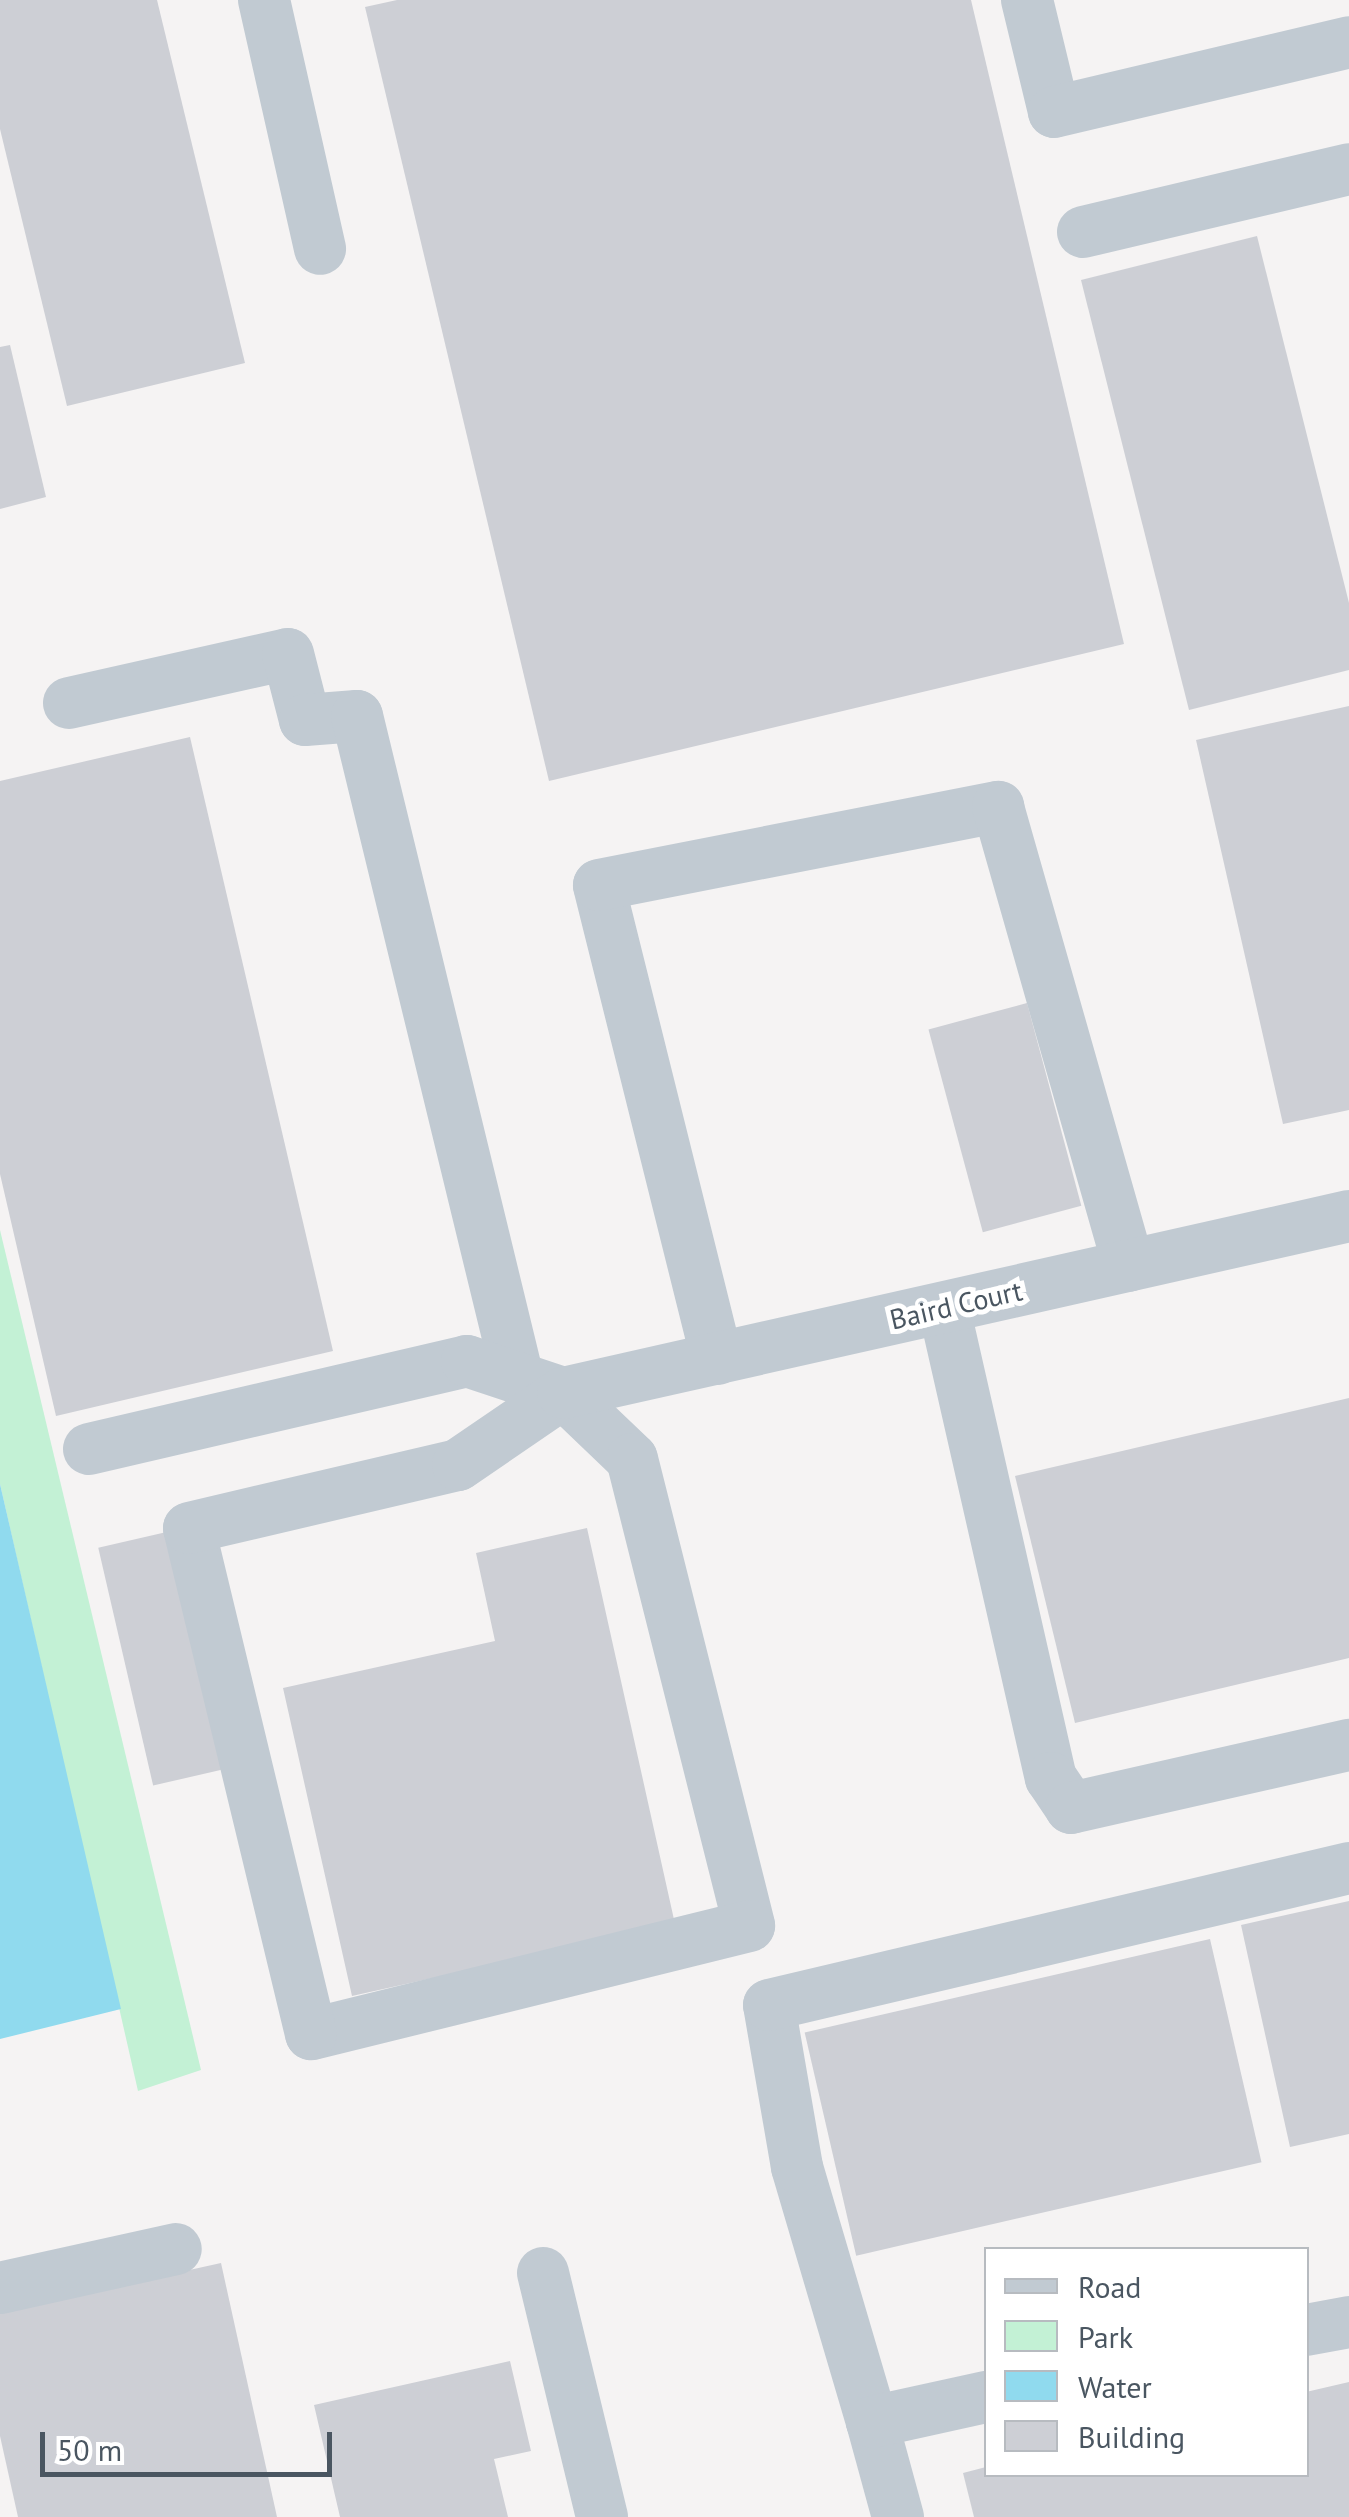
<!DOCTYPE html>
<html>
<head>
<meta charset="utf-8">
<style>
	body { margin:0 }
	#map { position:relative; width:1349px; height:2517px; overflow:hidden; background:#f5f3f3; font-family:"PT Sans",sans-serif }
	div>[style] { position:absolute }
	.green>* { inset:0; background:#c3f1d5 }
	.water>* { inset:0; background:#90daee }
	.building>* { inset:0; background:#cdcfd5; transform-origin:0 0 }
	.minor>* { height:52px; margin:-26px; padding:0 26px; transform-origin:26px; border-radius:26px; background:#c1cad2 }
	span { translate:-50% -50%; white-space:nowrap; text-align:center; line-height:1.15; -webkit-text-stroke:10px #fff; paint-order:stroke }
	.street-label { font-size:28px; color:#4a5661 }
	.legend { position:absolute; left:984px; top:2247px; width:325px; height:230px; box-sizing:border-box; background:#fff; border:2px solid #b7bbc0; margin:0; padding:12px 18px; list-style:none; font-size:30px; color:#4a5661 }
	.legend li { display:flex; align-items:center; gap:20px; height:50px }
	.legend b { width:50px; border:2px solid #b7bbc0 }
	.scale { position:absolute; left:40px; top:2432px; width:292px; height:45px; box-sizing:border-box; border:5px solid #4a5661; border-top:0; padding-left:12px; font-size:30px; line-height:35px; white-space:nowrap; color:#4a5661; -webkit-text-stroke:8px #fff; paint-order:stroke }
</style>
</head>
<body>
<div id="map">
	<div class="green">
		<i style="clip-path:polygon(0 1230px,201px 2070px,138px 2091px,0 1484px)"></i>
	</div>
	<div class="water">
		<i style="clip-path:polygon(0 1484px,121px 2009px,0 2039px)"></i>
	</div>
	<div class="building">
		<i style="clip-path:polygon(0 0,157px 0,245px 363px,67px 406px,0 129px)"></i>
		<i style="clip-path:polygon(397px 0,971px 0,1124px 644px,549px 781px,365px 7px)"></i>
		<i style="clip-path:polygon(1257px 236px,1349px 603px,1349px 670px,1189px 710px,1081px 280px)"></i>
		<i style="clip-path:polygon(10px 345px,46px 497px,0 509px,0 347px)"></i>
		<i style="clip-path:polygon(1349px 706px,1349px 1110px,1283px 1124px,1196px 740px)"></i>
		<i style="clip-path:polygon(190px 737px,333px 1351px,56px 1416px,0 1174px,0 781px)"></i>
		<i style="left:1027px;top:1003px;width:210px;height:102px;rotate:75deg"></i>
		<i style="clip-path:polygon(1349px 1398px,1349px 1658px,1075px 1723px,1015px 1476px)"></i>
		<i style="left:184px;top:1528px;width:244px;height:88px;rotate:77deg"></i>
		<i style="clip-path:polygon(587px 1528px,675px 1924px,352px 1996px,283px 1688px,495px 1641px,476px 1553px)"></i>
		<i style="clip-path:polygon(1349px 1901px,1349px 2134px,1290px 2147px,1241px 1925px)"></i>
		<i style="left:1210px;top:1939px;width:229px;height:416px;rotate:77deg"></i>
		<i style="clip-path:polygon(221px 2263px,277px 2517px,18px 2517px,0 2436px,0 2312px)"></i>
		<i style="clip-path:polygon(510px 2361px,531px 2451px,494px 2459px,508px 2517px,340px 2517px,314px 2405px)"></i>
		<i style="clip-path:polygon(1349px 2382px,1349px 2517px,974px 2517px,963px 2473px,986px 2467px,986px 2474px,1306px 2474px,1306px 2392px)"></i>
	</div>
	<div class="minor">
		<i style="left:264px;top:0;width:255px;rotate:77.3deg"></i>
		<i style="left:1027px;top:0;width:115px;rotate:76.4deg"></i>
		<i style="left:1054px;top:112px;width:303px;rotate:-13.3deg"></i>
		<i style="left:1083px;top:232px;width:273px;rotate:-13.3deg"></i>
		<i style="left:69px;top:703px;width:224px;rotate:-12.6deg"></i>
		<i style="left:288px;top:654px;width:68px;rotate:75.6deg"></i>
		<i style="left:305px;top:720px;width:52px;rotate:-4.4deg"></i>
		<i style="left:357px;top:716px;width:681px;rotate:76.33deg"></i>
		<i style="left:944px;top:1308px;width:482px;rotate:77.2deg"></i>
		<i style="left:1051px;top:1778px;width:36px;rotate:56deg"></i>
		<i style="left:1071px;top:1808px;width:285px;rotate:-12.8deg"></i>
		<i style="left:717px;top:1359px;width:488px;rotate:-104deg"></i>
		<i style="left:599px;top:885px;width:407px;rotate:-11.1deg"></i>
		<i style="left:998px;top:807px;width:477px;rotate:74.1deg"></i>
		<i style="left:89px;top:1449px;width:388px;rotate:-13.1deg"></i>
		<i style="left:467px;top:1361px;width:101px;rotate:18.4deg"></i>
		<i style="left:563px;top:1393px;width:95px;rotate:43.7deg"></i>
		<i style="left:632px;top:1459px;width:481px;rotate:75.9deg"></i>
		<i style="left:749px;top:1926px;width:451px;rotate:166.1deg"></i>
		<i style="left:311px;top:2034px;width:520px;rotate:-103.56deg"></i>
		<i style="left:189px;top:1528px;width:276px;rotate:-13.2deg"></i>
		<i style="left:458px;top:1465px;width:127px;rotate:-34.4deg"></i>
		<i style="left:563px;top:1393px;width:806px;rotate:-12.69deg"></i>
		<i style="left:543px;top:2273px;width:251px;rotate:76.4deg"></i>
		<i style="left:0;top:2288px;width:180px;rotate:-12.5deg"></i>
		<i style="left:1306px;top:2330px;width:44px;rotate:-10.5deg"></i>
		<i style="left:872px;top:2422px;width:266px;rotate:-106.4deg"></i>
		<i style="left:797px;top:2167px;width:164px;rotate:-99.8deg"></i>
		<i style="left:769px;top:2005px;width:596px;rotate:-13.29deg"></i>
		<i style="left:898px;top:2517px;width:98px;rotate:-105.3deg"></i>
		<i style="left:872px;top:2422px;width:117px;rotate:-12.4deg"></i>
	</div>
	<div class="street-label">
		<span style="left:956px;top:1305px;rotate:-13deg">Baird Court</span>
	</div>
	<ul class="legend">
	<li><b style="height:12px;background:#c1cad2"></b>Road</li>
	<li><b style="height:28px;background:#c3f1d5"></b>Park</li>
	<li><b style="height:28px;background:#90daee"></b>Water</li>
	<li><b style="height:28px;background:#cdcfd5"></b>Building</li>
	</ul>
	<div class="scale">50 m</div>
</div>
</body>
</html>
